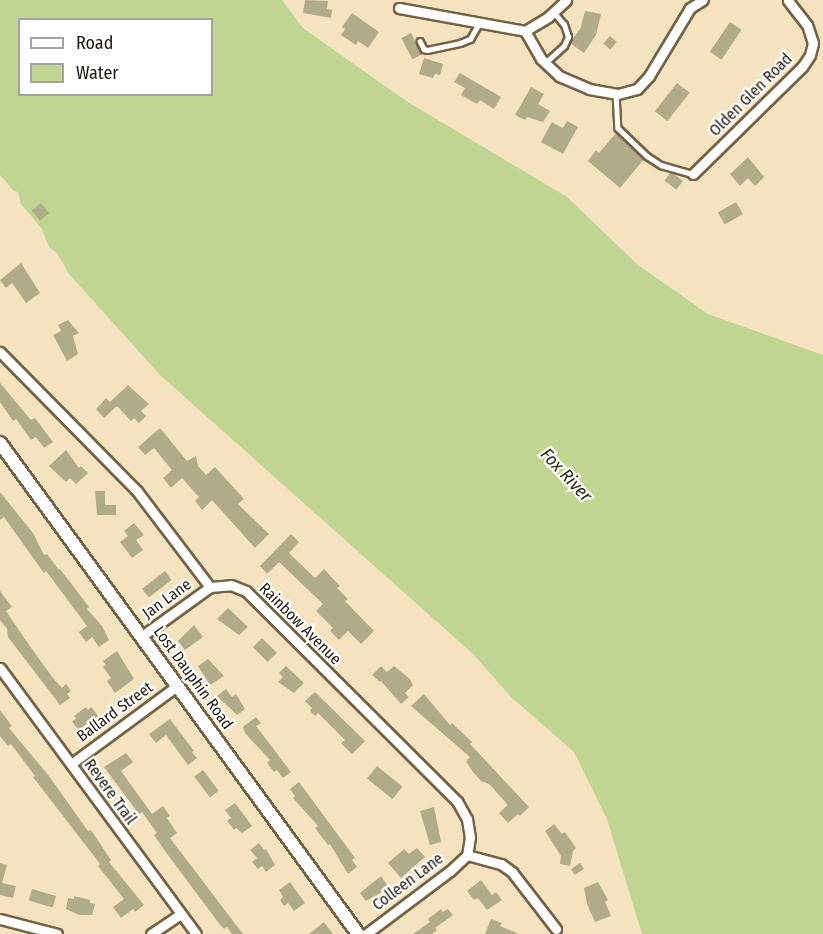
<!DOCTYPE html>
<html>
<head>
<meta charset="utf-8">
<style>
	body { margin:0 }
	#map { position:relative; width:823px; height:934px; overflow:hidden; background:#f5e3c0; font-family:"Fira Sans Condensed",sans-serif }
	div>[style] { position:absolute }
	.water>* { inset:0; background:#c0d591 }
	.building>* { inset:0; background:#b0ac89; transform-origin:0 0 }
	.roads { filter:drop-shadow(2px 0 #736244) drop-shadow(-2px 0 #736244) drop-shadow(0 2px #736244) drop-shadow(0 -2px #736244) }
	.service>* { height:4.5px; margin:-2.25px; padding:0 2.25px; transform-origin:2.25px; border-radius:2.25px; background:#fff }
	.minor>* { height:9px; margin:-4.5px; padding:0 4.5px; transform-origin:4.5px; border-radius:4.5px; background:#fff }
	.tertiary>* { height:12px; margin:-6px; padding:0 6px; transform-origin:6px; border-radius:6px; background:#fff }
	span { translate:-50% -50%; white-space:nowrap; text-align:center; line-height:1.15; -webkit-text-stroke:4.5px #fff; paint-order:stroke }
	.street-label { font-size:16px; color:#1f180c }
	.water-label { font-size:18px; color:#262e10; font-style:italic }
	.legend { position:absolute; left:18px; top:18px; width:195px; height:78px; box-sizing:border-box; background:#fff; border:2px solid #a5a39e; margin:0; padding:8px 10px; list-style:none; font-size:18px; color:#1f180c }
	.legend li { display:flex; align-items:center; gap:12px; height:30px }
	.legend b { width:30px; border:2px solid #a5a39e }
</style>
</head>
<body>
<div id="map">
	<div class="water">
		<i style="clip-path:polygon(evenodd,0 0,282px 0,303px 28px,406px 101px,567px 197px,638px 265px,708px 314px,823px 355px,823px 934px,642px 934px,607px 819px,574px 752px,511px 697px,473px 654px,160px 375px,69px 274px,57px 253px,49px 247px,42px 229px,21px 204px,18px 192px,14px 191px,0 175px,0 0,20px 20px,212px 20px,212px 94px,20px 94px,20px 20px)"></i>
	</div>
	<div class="building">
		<i style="clip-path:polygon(305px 0,328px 1px,327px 9px,332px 10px,331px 18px,303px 13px)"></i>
		<i style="clip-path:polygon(585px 11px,601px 14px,596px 35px,584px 53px,570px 43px,581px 27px)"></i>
		<i style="clip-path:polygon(352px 13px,379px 32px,368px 48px,358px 41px,356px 45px,341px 35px,345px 29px,342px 27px)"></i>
		<i style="left:730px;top:22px;width:14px;height:36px;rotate:34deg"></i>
		<i style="left:411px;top:33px;width:24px;height:11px;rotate:62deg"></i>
		<i style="left:610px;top:36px;width:9px;height:10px;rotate:41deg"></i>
		<i style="clip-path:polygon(424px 58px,443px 64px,440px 75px,435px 74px,433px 78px,419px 74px)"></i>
		<i style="clip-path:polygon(460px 73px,501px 97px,494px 109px,480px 100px,477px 104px,461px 95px,465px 88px,454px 82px)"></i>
		<i style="left:677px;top:83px;width:16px;height:36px;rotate:38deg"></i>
		<i style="clip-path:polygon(531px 87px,544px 94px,538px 104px,550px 111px,543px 122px,527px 117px,525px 120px,515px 115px)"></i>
		<i style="clip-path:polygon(567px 121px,578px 127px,563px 154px,541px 142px,552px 122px,563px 128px)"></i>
		<i style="clip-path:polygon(616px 133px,644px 159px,620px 188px,588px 161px,596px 150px,599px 153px)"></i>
		<i style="clip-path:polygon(748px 157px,764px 177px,755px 186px,748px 178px,740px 186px,730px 174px)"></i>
		<i style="left:671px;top:172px;width:15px;height:11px;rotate:37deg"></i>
		<i style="left:736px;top:202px;width:14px;height:21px;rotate:60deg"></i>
		<i style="left:41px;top:203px;width:13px;height:12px;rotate:51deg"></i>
		<i style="clip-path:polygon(21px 263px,40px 293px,26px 303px,12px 283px,6px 288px,0 280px)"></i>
		<i style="clip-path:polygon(68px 320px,79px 333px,73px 336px,78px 354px,67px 361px,53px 335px,61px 331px,58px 325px)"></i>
		<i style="clip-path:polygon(0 383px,31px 420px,35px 418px,53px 442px,44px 448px,36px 437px,31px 440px,16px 419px,13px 421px,0 402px)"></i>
		<i style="clip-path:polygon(128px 385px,149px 404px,141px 411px,146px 416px,139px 423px,134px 418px,131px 421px,117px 406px,104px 418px,96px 409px,106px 398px,110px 402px)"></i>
		<i style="clip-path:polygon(160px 428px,187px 461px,196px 456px,198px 466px,206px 475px,215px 467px,244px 499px,238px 504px,269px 534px,255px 548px,212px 500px,202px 510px,195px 501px,199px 497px,182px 478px,171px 488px,163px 478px,172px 470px,154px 448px,145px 455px,138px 447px)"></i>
		<i style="clip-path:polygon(66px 450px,79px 468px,81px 466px,88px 473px,76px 484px,70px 478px,66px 482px,49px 466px)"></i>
		<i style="clip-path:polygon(95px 491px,105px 491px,105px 505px,116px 505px,116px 515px,97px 515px)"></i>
		<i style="clip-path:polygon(0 492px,33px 533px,44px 555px,47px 554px,59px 570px,60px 569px,89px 607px,87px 609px,102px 626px,109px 640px,99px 647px,92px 637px,86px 642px,79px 632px,87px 626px,46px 571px,44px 573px,36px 562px,4px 517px,0 520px)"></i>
		<i style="clip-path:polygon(134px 523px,144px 535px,136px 540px,143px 550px,132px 558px,120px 542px,128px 536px,124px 531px)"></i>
		<i style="clip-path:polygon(291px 534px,299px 542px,289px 553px,315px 578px,324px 569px,340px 586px,337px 588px,348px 599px,345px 601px,374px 631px,361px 644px,348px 631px,339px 640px,330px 631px,333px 628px,316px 611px,323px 604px,279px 562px,267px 574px,260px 566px)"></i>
		<i style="left:165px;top:571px;width:11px;height:29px;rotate:52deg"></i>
		<i style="clip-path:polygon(0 591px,12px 607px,6px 611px,29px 645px,53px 678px,62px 688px,66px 684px,71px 691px,67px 694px,70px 698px,60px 705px,8px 637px,7px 629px,0 620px)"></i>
		<i style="clip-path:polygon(228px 608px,248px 627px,239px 635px,217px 619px)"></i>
		<i style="clip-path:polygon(194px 625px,203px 637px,185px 650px,178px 641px)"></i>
		<i style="left:262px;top:638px;width:21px;height:13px;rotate:45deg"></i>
		<i style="clip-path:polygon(117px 651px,134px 679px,115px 693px,107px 681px,111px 678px,103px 667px,106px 665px,103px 661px)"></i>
		<i style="clip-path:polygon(208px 659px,224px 676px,210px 685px,198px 666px)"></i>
		<i style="clip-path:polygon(286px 666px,304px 683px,294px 693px,278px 682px,283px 677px,279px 673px)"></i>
		<i style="clip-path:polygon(381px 666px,387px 672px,394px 666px,410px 679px,413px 685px,405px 693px,409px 697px,401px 704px,381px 681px,380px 682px,372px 675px)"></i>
		<i style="clip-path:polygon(226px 689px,232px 697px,236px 694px,245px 709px,237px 715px,217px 696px)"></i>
		<i style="clip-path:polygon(315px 692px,365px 741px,352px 754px,341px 743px,345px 740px,318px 713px,315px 716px,310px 711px,312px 708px,305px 701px)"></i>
		<i style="clip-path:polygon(424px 694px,450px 725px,452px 723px,472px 742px,470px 744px,529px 807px,520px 816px,518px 814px,508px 823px,499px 813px,508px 805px,489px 784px,481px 781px,473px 772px,466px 761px,470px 757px,411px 706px)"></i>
		<i style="clip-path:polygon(86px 707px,88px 710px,91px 707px,98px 716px,78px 730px,72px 721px,76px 719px,74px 716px)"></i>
		<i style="clip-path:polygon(0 710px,12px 726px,9px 728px,49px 776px,88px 831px,91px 830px,111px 860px,109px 862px,144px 905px,135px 912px,133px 909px,121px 918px,113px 907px,124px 899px,98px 866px,100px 864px,33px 777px,35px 776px,11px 744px,8px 746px,0 736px)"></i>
		<i style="clip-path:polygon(256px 717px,261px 723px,256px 726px,291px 772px,283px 778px,277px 770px,274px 772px,267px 763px,270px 760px,245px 733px,243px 727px)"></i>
		<i style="clip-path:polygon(170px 719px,194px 751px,192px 752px,197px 758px,188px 765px,166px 735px,156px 743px,149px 734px)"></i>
		<i style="clip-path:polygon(126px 753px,133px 762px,121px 771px,152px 814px,163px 806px,168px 813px,170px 816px,167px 818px,177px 833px,170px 838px,243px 934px,232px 934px,227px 927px,224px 929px,218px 922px,165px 851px,154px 835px,157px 833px,142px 812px,139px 814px,104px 767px)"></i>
		<i style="left:377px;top:766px;width:33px;height:16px;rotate:39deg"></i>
		<i style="left:203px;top:770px;width:26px;height:11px;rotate:53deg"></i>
		<i style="clip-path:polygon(299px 782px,355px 858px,352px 860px,357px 867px,348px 874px,330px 844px,328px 845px,315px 828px,318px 826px,293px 798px,295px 796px,290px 789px)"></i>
		<i style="clip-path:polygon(235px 803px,252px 826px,242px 833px,236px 828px,234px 830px,227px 821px,231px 818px,225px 810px)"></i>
		<i style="clip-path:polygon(434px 807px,441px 842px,430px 845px,420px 811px)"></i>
		<i style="clip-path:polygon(554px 824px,562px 834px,565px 832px,576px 848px,573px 851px,570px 866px,560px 864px,561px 856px,545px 831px)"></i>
		<i style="clip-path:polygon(259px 843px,264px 850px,266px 849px,275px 865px,266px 872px,262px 866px,258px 869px,252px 862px,257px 858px,250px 850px)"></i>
		<i style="clip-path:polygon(417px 848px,425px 857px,401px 878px,388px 863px,404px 849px,409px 854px)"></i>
		<i style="clip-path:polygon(0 863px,7px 865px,2px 883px,16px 886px,13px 898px,0 895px)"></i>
		<i style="left:580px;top:863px;width:7px;height:11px;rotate:56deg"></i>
		<i style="clip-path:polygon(381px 876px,389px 888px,366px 901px,360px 893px)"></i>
		<i style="clip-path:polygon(481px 880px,492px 895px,496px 892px,502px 900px,487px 910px,478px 898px,474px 900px,467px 891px)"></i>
		<i style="clip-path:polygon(290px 882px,305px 903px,294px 911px,288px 903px,284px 906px,280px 900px,283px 897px,279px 890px)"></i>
		<i style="clip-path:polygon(598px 882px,608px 900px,605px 902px,611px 916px,595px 922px,587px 904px,584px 888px)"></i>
		<i style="left:32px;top:889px;width:25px;height:12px;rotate:16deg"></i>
		<i style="clip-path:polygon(74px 896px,90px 900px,90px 903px,95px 904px,92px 915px,79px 915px,66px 909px,68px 898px,74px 899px)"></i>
		<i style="clip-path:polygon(441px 909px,443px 912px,448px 909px,453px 915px,435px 928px,437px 930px,432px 934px,413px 934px,430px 922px,428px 919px)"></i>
		<i style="clip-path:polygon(491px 919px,502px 923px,500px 926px,519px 934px,485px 934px)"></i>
		<i style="clip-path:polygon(324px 922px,333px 934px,309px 934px)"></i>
	</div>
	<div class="roads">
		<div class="service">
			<i style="left:420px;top:41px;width:9px;rotate:63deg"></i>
			<i style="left:424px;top:49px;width:3px;rotate:18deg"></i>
			<i style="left:427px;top:50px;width:34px;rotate:-12deg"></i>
			<i style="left:460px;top:43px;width:11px;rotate:-22deg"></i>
			<i style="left:470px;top:39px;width:20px;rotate:-60deg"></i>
			<i style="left:545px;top:63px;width:25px;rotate:-42deg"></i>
			<i style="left:564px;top:46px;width:10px;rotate:-66deg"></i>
			<i style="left:568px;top:37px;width:13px;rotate:-108deg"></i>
			<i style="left:564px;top:25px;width:17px;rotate:-130deg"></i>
			<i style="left:616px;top:93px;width:35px;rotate:87deg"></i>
			<i style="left:618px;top:128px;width:40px;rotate:44deg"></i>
			<i style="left:647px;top:156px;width:17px;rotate:33deg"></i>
			<i style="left:661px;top:165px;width:33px;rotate:16deg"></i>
		</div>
		<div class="minor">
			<i style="left:399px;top:8px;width:128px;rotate:10.3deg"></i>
			<i style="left:525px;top:31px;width:27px;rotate:-31deg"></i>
			<i style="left:548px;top:17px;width:25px;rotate:-43deg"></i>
			<i style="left:525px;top:31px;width:32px;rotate:60deg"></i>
			<i style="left:541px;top:59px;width:25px;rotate:43deg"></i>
			<i style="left:559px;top:76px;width:33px;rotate:23deg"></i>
			<i style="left:589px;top:89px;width:29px;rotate:10deg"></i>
			<i style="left:618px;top:94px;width:20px;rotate:-15deg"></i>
			<i style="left:637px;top:89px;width:18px;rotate:-47deg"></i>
			<i style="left:649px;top:76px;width:79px;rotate:-58.9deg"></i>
			<i style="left:690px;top:8px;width:15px;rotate:-32deg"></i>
			<i style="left:693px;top:174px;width:153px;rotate:-44.5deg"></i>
			<i style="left:802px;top:67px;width:14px;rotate:-56deg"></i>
			<i style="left:810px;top:55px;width:12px;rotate:-76deg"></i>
			<i style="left:813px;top:43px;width:19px;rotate:-108deg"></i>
			<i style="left:807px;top:25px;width:31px;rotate:-128deg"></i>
			<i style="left:0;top:352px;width:195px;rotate:45.4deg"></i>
			<i style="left:137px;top:491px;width:121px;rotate:52.8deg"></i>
			<i style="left:210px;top:587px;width:21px;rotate:-5deg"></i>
			<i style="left:231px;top:585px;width:16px;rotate:22deg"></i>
			<i style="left:246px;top:591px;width:298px;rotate:44.9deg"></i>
			<i style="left:457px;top:801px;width:21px;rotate:61deg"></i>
			<i style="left:467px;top:819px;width:18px;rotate:81deg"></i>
			<i style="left:470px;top:837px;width:18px;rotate:99deg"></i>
			<i style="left:142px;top:636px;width:84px;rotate:-35.8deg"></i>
			<i style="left:0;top:668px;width:330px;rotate:53.6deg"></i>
			<i style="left:71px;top:764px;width:133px;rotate:-36.4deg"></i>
			<i style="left:467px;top:855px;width:35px;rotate:15deg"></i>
			<i style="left:501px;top:864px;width:14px;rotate:36deg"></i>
			<i style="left:512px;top:872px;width:72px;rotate:52.3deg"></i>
			<i style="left:0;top:919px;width:59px;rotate:14.7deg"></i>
			<i style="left:151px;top:934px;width:36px;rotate:-34deg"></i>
			<i style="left:366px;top:934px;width:105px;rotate:-36.9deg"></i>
			<i style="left:450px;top:871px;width:23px;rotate:-43deg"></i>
		</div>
		<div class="tertiary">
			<i style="left:0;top:443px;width:608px;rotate:53.9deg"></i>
		</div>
	</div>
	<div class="street-label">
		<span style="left:751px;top:95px;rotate:-45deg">Olden Glen Road</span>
		<span style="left:167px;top:599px;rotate:-36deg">Jan Lane</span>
		<span style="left:300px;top:624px;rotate:45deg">Rainbow Avenue</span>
		<span style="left:193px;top:678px;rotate:54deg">Lost Dauphin Road</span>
		<span style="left:115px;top:712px;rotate:-36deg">Ballard Street</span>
		<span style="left:110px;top:792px;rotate:54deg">Revere Trail</span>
		<span style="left:408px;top:882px;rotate:-37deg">Colleen Lane</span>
	</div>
	<div class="water-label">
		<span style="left:566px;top:475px;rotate:47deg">Fox River</span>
	</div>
	<ul class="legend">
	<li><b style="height:8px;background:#fff"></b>Road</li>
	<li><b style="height:16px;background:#c0d591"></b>Water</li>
	</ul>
</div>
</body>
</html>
